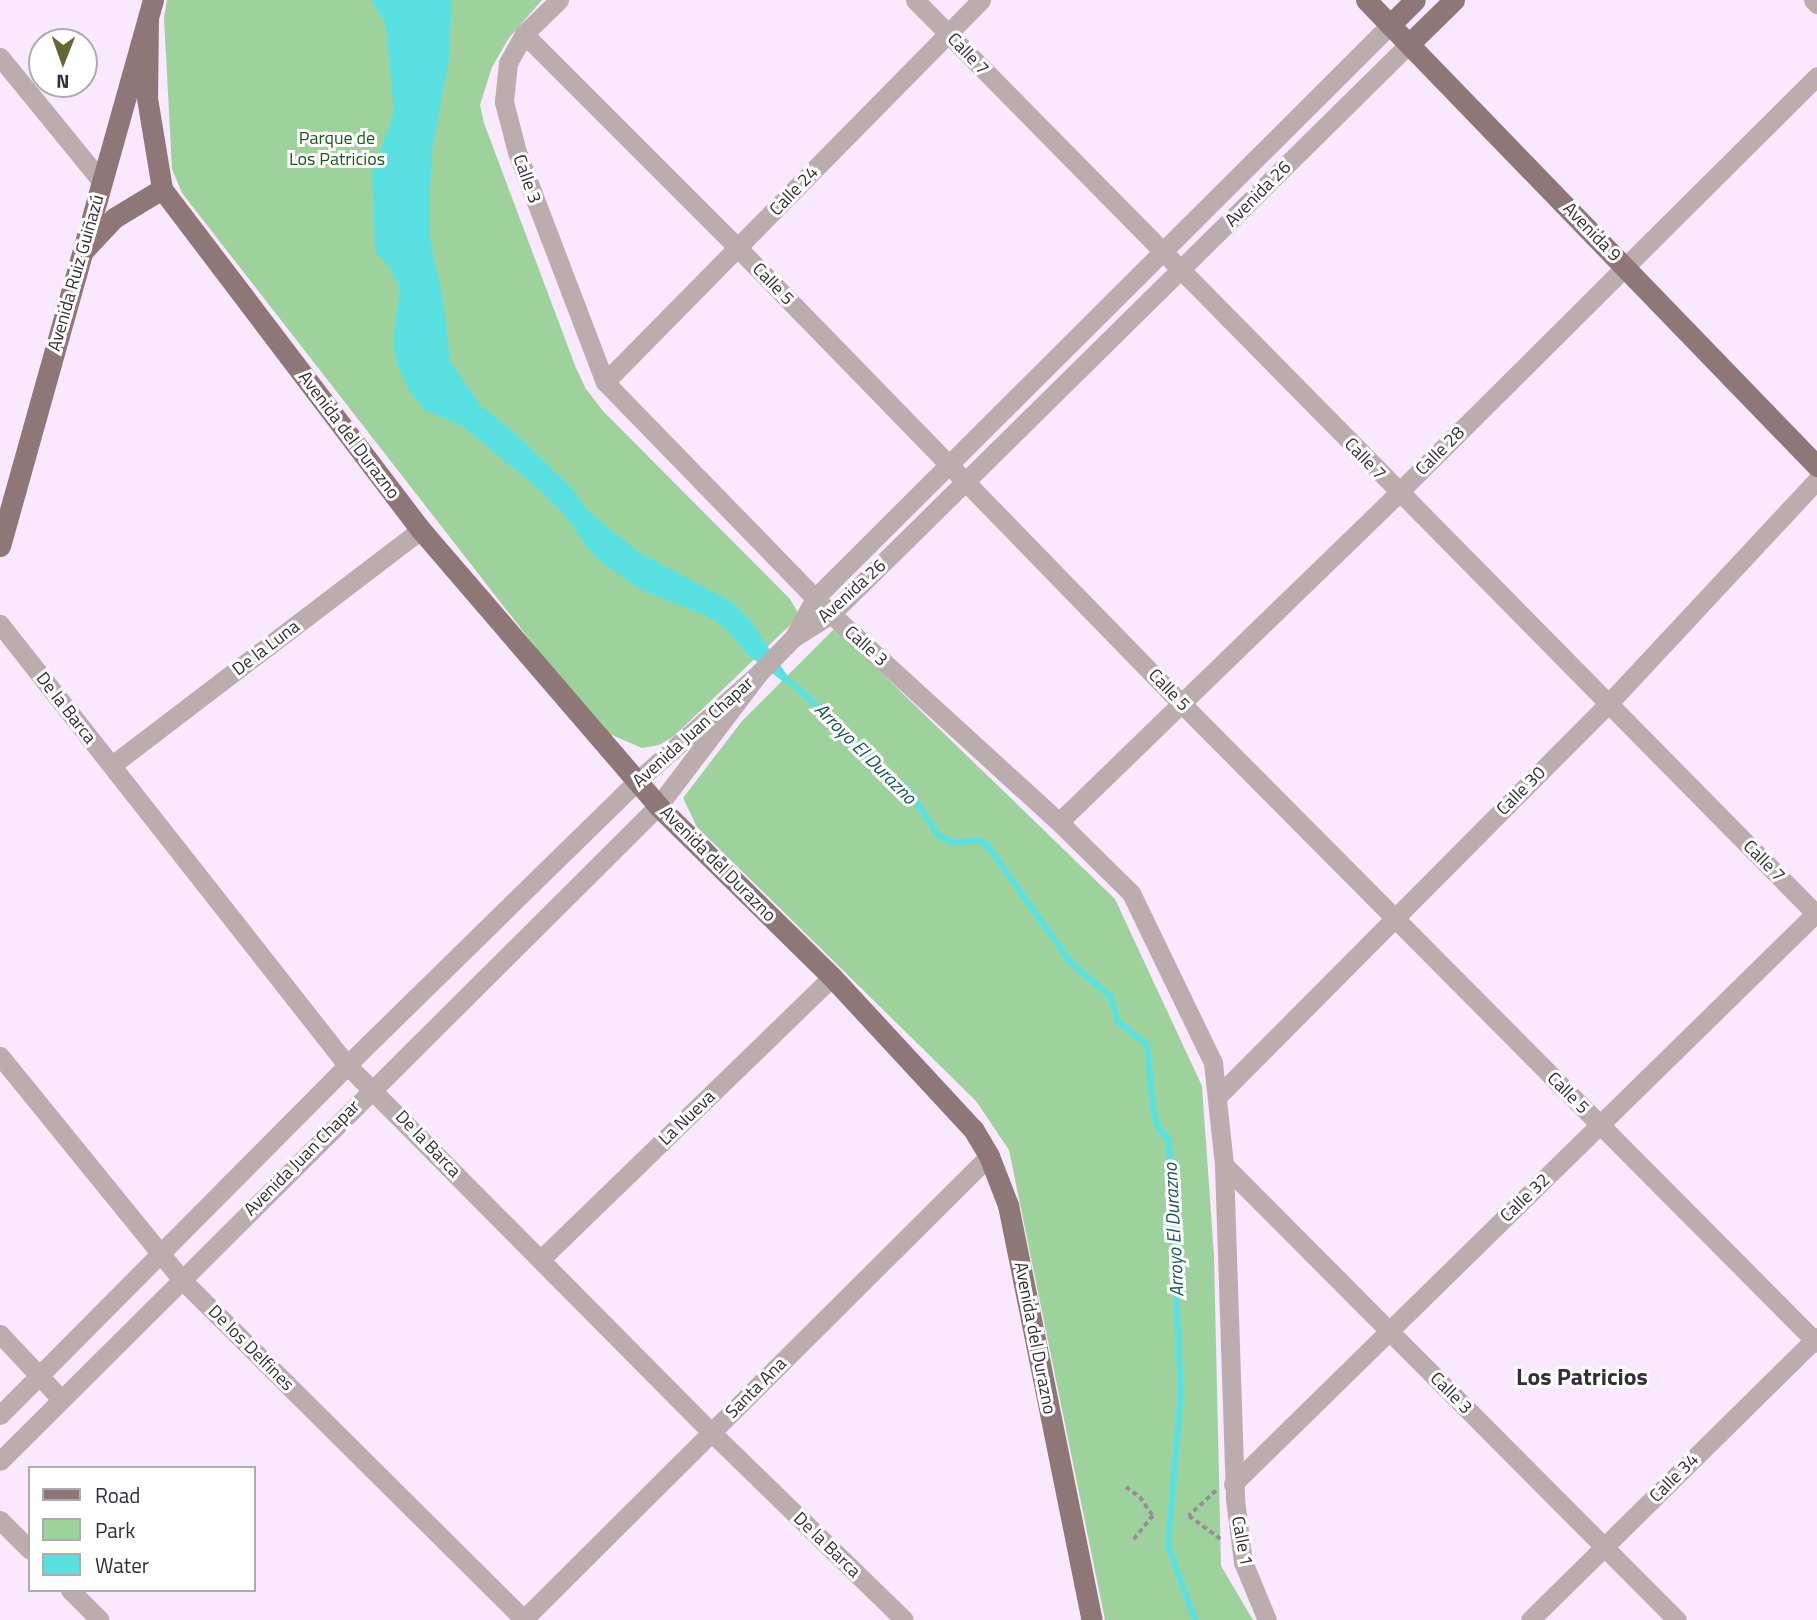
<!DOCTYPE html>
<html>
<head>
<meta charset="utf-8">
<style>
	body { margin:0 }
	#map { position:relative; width:1817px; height:1620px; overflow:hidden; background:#f9e8fe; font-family:"Titillium Web",sans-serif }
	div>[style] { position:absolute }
	.green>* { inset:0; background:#9ed29c }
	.water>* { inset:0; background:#59e1e2 }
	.stream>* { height:6px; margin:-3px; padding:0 3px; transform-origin:3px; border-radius:3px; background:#59e1e2 }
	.path>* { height:3.5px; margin-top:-1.75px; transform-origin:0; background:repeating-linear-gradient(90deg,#998d9c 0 5px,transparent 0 8.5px) }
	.minor>* { height:19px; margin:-9.5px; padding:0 9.5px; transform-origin:9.5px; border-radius:9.5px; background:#bbadae }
	.major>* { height:21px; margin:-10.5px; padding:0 10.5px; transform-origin:10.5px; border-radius:10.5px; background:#8f7778 }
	span { translate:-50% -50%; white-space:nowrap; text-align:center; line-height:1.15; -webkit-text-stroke:6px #fff; paint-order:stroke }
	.street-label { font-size:18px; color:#352e37 }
	.park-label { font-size:18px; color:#185b1b }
	.water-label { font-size:19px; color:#1c5656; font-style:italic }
	.district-label { font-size:24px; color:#352e37; font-weight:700 }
	.legend { position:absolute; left:28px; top:1466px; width:228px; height:126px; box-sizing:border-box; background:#fff; border:2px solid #aeabaf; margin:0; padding:9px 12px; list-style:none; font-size:21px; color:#352e37 }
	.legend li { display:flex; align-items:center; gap:14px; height:35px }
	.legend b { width:35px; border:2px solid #aeabaf }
	.north { position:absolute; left:28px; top:28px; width:70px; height:70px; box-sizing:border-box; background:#fff; border:2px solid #aeabaf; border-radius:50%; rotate:181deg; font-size:19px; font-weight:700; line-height:28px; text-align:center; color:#352e37 }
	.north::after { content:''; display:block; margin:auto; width:24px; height:32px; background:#696633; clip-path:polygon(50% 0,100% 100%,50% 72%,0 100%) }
</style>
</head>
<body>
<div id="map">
	<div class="green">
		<i style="clip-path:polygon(167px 0,542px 0,509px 38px,492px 67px,480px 105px,484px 123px,576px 368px,586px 389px,603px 411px,790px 599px,797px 611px,798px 617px,787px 628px,673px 737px,659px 745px,642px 748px,600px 730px,182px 193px,172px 169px,164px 18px)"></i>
		<i style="clip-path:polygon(835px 628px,1115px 899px,1202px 1086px,1214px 1256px,1221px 1566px,1253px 1620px,1105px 1620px,1009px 1150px,976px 1101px,697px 827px,683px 798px,742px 721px)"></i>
	</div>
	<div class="water">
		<i style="clip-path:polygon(371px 0,452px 0,449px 59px,432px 150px,430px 191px,429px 234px,444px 305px,450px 361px,481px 406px,517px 435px,572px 488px,588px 511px,640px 553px,732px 602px,750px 620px,795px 687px,785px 683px,748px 655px,725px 628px,706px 616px,641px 590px,612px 570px,593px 555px,562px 512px,535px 486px,462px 426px,425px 410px,410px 392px,397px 364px,393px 341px,400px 288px,388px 265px,375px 251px,372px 173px,394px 113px,387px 34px,383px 20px)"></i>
	</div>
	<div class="stream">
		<i style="left:792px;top:683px;width:162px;rotate:42.7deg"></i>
		<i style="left:911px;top:793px;width:50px;rotate:57.3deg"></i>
		<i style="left:938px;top:835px;width:16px;rotate:27deg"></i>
		<i style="left:952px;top:842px;width:29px;rotate:-2deg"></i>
		<i style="left:981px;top:841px;width:7px;rotate:34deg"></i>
		<i style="left:987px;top:845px;width:143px;rotate:54.6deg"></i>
		<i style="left:1070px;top:962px;width:54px;rotate:40.5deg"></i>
		<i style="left:1111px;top:997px;width:26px;rotate:74deg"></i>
		<i style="left:1118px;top:1022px;width:37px;rotate:38deg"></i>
		<i style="left:1147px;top:1045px;width:64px;rotate:84.6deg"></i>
		<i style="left:1153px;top:1109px;width:16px;rotate:76deg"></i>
		<i style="left:1157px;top:1125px;width:20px;rotate:53deg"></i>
		<i style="left:1169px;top:1141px;width:252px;rotate:87.3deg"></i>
		<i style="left:1181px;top:1393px;width:153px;rotate:94.9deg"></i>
		<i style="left:1168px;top:1545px;width:80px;rotate:70.2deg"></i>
	</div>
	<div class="path">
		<i style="left:1126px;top:1487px;width:17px;rotate:36deg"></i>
		<i style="left:1140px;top:1497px;width:23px;rotate:56deg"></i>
		<i style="left:1153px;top:1516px;width:33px;rotate:129deg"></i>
		<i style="left:1216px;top:1491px;width:37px;rotate:137deg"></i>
		<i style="left:1189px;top:1516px;width:39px;rotate:36deg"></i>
	</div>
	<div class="minor">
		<i style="left:559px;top:0;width:49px;rotate:135.8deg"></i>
		<i style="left:524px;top:34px;width:33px;rotate:119deg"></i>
		<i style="left:508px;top:63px;width:39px;rotate:96deg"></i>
		<i style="left:504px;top:102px;width:52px;rotate:75.4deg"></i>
		<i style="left:517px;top:152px;width:246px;rotate:69.1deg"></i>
		<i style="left:605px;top:382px;width:324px;rotate:45.8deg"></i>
		<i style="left:831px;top:614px;width:309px;rotate:42.4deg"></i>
		<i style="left:1059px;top:822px;width:101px;rotate:44.6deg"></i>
		<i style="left:1131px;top:893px;width:189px;rotate:64.2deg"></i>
		<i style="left:1213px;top:1063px;width:103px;rotate:83.8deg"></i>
		<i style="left:1224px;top:1165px;width:334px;rotate:88.1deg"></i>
		<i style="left:1235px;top:1499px;width:64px;rotate:82.8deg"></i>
		<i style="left:1243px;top:1562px;width:63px;rotate:67.5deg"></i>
		<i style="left:915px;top:0;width:1285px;rotate:45.41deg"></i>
		<i style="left:1813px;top:0;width:6px;rotate:45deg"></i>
		<i style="left:524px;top:34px;width:303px;rotate:45deg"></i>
		<i style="left:738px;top:248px;width:635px;rotate:45.77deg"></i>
		<i style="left:1181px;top:703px;width:902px;rotate:45.18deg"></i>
		<i style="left:0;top:57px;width:161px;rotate:50.8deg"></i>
		<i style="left:605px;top:382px;width:536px;rotate:-45.45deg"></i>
		<i style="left:0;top:624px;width:561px;rotate:51.8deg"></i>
		<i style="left:347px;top:1065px;width:517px;rotate:45.24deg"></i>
		<i style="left:711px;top:1432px;width:269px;rotate:44.2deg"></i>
		<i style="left:794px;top:637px;width:44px;rotate:-61.7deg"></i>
		<i style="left:815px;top:598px;width:812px;rotate:-44.9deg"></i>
		<i style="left:759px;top:673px;width:49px;rotate:-45.8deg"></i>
		<i style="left:793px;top:638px;width:45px;rotate:-32.3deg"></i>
		<i style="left:831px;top:614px;width:812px;rotate:-44.6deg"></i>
		<i style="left:112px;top:765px;width:388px;rotate:-37.3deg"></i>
		<i style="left:1059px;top:822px;width:472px;rotate:-44.1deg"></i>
		<i style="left:1398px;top:493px;width:591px;rotate:-44.86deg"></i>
		<i style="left:0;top:1056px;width:287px;rotate:50.9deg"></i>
		<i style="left:181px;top:1279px;width:484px;rotate:44.8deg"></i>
		<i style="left:1218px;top:1096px;width:553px;rotate:-45.15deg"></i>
		<i style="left:1608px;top:704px;width:306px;rotate:-47deg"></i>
		<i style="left:1224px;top:1165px;width:642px;rotate:45.13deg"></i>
		<i style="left:541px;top:1259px;width:405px;rotate:-44.1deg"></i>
		<i style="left:0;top:1334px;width:89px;rotate:46.8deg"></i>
		<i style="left:0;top:1415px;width:493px;rotate:-45.2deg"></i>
		<i style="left:347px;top:1065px;width:406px;rotate:-44.4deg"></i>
		<i style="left:637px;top:781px;width:163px;rotate:-41.5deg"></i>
		<i style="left:759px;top:673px;width:167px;rotate:127.2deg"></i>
		<i style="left:658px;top:806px;width:928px;rotate:135.13deg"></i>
		<i style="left:1233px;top:1484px;width:817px;rotate:-44.41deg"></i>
		<i style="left:0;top:1520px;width:42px;rotate:45deg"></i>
		<i style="left:70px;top:1590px;width:42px;rotate:45deg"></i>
		<i style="left:523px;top:1620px;width:658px;rotate:-44.88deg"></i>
		<i style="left:1530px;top:1620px;width:403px;rotate:-44.6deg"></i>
	</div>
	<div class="major">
		<i style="left:1366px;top:0;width:649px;rotate:45.94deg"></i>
		<i style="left:148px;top:19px;width:79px;rotate:90.7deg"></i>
		<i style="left:147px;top:98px;width:92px;rotate:80.6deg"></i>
		<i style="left:162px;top:189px;width:428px;rotate:52.8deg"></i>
		<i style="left:421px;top:530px;width:364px;rotate:49.3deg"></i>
		<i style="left:658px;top:806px;width:244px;rotate:44.5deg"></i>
		<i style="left:832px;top:977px;width:207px;rotate:47.2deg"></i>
		<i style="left:973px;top:1129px;width:31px;rotate:59deg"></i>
		<i style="left:989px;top:1156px;width:53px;rotate:68.8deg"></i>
		<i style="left:1008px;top:1205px;width:423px;rotate:78.6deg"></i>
		<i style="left:1390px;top:25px;width:35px;rotate:-45deg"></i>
		<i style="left:1409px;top:44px;width:63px;rotate:-44.4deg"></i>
		<i style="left:85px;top:249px;width:42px;rotate:-46.9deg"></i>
		<i style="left:114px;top:218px;width:56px;rotate:-31.1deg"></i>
		<i style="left:0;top:546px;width:567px;rotate:-74.35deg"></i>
	</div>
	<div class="street-label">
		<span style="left:968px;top:54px;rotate:46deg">Calle 7</span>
		<span style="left:527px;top:179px;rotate:70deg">Calle 3</span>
		<span style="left:794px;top:191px;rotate:-46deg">Calle 24</span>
		<span style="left:1258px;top:194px;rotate:-45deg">Avenida 26</span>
		<span style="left:1592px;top:232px;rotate:46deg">Avenida 9</span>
		<span style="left:76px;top:273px;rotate:-74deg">Avenida Ruiz Guiñazú</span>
		<span style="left:773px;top:284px;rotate:46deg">Calle 5</span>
		<span style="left:349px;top:435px;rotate:53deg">Avenida del Durazno</span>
		<span style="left:1440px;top:451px;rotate:-45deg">Calle 28</span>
		<span style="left:1365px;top:459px;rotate:46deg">Calle 7</span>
		<span style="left:852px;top:591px;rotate:-42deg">Avenida 26</span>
		<span style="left:866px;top:646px;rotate:42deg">Calle 3</span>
		<span style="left:266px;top:648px;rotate:-37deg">De la Luna</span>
		<span style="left:1169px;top:690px;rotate:46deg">Calle 5</span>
		<span style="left:66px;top:708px;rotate:52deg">De la Barca</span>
		<span style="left:693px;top:732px;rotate:-42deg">Avenida Juan Chapar</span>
		<span style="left:1521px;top:791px;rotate:-45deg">Calle 30</span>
		<span style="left:1764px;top:861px;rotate:45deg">Calle 7</span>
		<span style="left:718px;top:864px;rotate:45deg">Avenida del Durazno</span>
		<span style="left:1568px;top:1093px;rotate:45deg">Calle 5</span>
		<span style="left:687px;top:1118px;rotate:-44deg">La Nueva</span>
		<span style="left:428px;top:1144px;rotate:46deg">De la Barca</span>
		<span style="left:302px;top:1158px;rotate:-45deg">Avenida Juan Chapar</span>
		<span style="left:1525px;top:1198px;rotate:-44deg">Calle 32</span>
		<span style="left:1035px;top:1338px;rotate:79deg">Avenida del Durazno</span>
		<span style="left:251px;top:1348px;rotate:45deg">De los Delfines</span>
		<span style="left:756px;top:1388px;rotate:-45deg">Santa Ana</span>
		<span style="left:1451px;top:1393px;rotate:45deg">Calle 3</span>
		<span style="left:1674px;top:1478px;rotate:-45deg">Calle 34</span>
		<span style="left:1242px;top:1541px;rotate:79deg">Calle 1</span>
		<span style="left:827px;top:1545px;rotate:44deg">De la Barca</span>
	</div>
	<div class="park-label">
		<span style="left:337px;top:149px">Parque de<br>Los Patricios</span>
	</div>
	<div class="water-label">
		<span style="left:866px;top:753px;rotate:45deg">Arroyo El Durazno</span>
		<span style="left:1173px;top:1230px;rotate:-93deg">Arroyo El Durazno</span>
	</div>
	<div class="district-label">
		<span style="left:1582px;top:1377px">Los Patricios</span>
	</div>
	<ul class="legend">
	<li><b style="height:9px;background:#8f7778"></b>Road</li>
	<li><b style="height:19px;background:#9ed29c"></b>Park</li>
	<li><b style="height:19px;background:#59e1e2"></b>Water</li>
	</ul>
	<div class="north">N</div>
</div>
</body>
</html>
